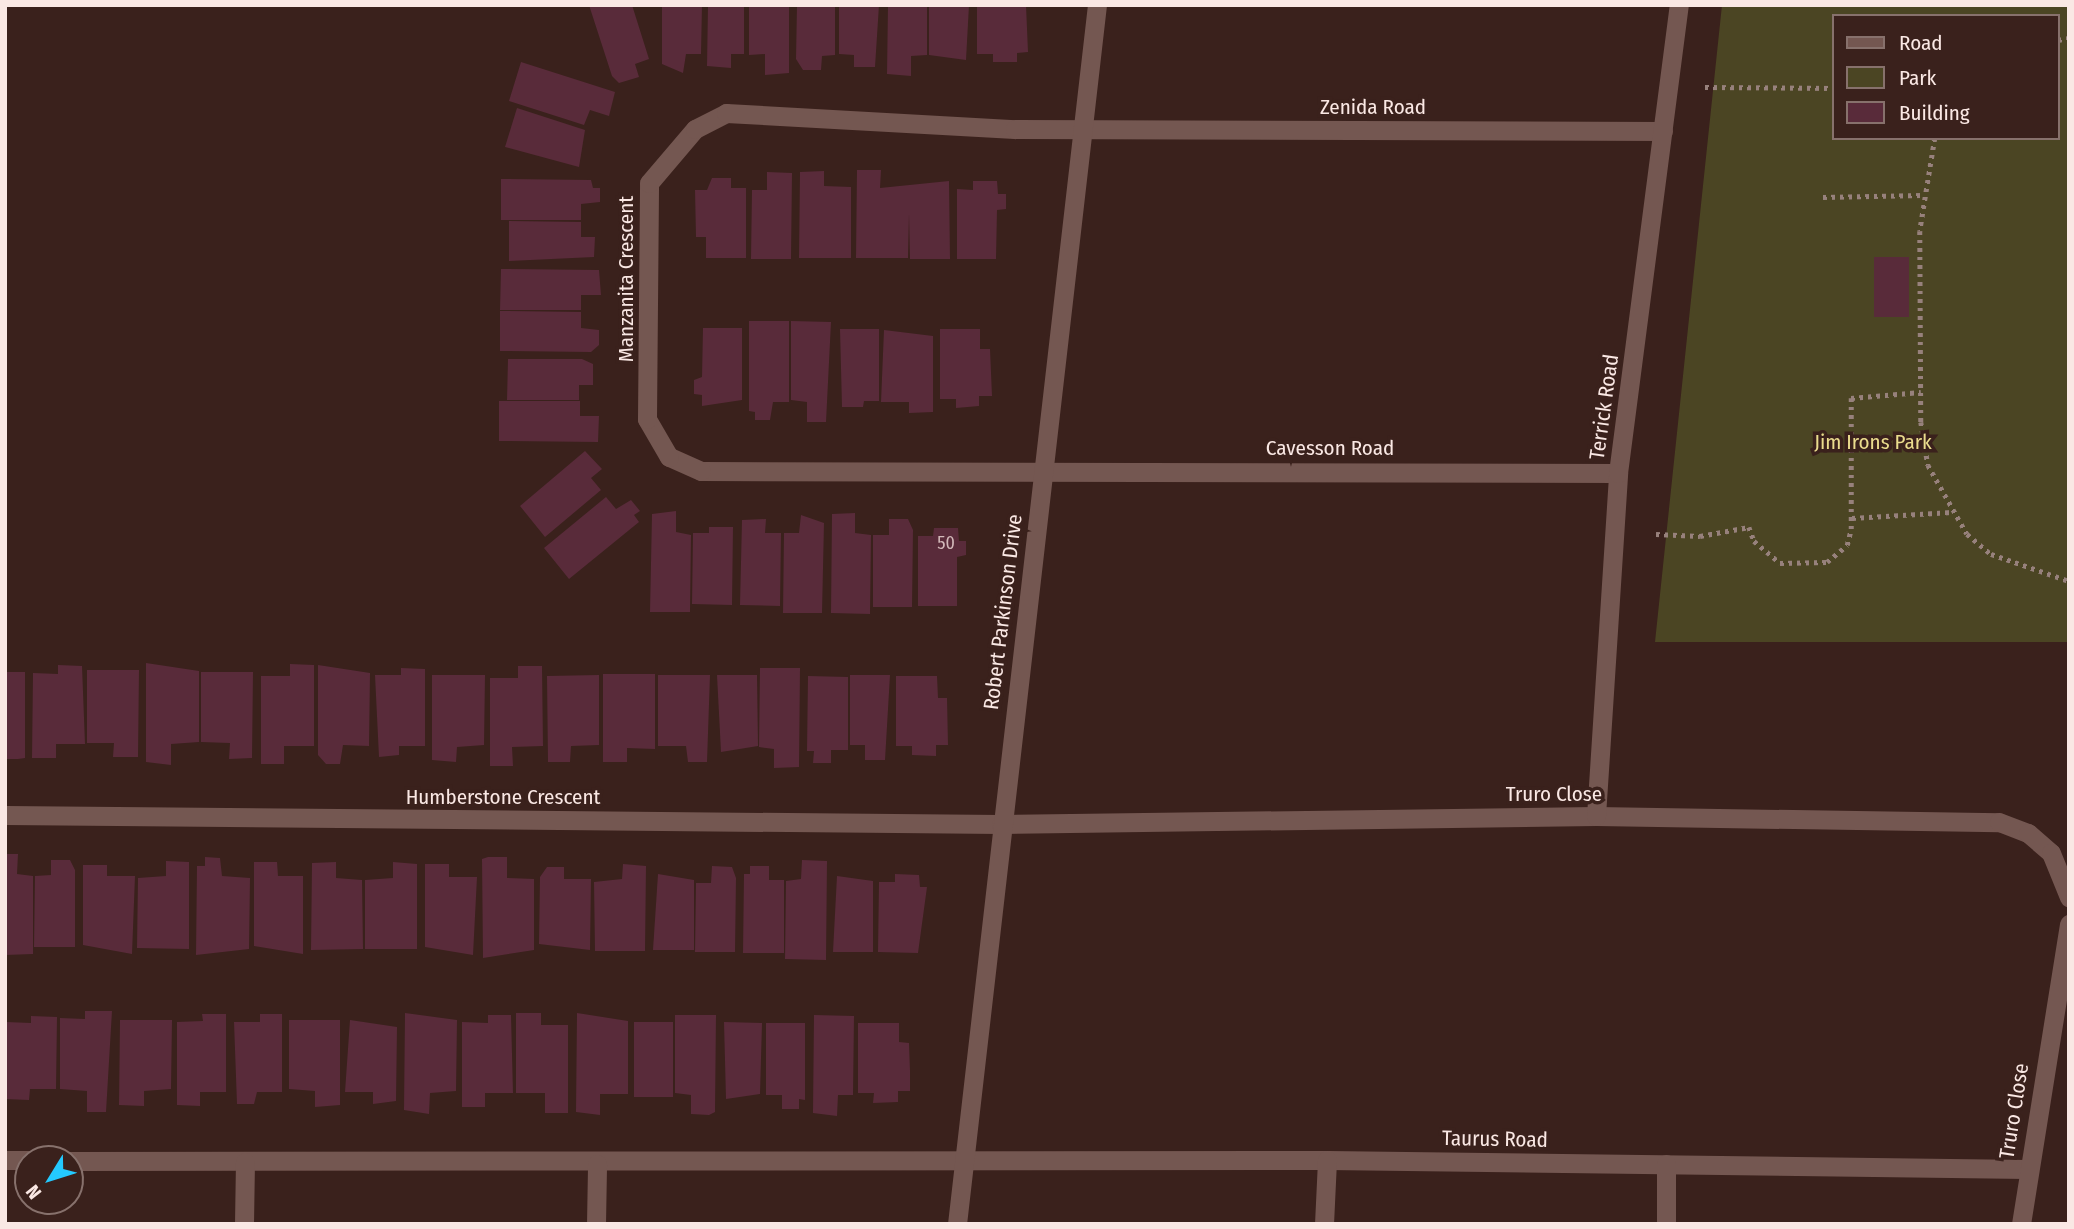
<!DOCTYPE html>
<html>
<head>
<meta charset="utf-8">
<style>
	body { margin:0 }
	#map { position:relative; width:2074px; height:1229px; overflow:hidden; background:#3a211c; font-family:"Fira Sans Condensed",sans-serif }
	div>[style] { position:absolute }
	.green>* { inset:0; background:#4b4523 }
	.building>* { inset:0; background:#592b3a; transform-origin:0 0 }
	.path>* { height:4.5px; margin-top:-2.25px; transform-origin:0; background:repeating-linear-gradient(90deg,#97817c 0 3.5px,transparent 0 8.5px) }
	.minor>* { height:19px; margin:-9.5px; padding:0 9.5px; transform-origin:9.5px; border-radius:9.5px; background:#745751 }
	.tertiary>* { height:19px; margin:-9.5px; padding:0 9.5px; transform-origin:9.5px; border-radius:9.5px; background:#745751 }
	span { translate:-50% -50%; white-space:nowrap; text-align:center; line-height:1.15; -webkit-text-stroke:7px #3a211c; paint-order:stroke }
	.number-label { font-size:18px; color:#d2b9ba }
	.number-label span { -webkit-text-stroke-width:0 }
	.street-label { font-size:21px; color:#fae8e4 }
	.park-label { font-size:21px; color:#eadc8d }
	.frame { position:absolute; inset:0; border:7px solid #fae8e4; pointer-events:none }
	.legend { position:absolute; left:1832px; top:14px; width:228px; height:126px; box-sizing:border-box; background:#3a211c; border:2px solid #87716c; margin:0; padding:9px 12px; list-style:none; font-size:21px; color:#fae8e4 }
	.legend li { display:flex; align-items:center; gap:14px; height:35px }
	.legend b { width:35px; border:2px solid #87716c }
	.north { position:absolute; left:14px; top:1145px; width:70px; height:70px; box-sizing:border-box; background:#3a211c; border:2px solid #87716c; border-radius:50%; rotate:232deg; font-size:19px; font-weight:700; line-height:28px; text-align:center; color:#fae8e4 }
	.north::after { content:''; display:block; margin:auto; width:24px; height:32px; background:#24c9fe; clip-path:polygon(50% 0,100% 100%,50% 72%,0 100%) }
</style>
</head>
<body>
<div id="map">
	<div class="green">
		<i style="clip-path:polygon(evenodd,1722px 5px,2069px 5px,2069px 642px,1655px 642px,1722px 5px,1834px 16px,2058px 16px,2058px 138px,1834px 138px,1834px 16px)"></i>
	</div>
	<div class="building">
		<i style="clip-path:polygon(589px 5px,632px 5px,649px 59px,635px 64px,639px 77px,619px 83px,612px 76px)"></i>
		<i style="clip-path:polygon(662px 5px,702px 5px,701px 54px,686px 54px,683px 73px,662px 64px)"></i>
		<i style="clip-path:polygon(708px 5px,744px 5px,744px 54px,731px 54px,731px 68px,707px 66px)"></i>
		<i style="clip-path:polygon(749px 5px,789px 5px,789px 73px,765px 75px,765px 54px,749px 55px)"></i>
		<i style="clip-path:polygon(797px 5px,835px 5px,835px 55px,822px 56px,821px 70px,803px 70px,796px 59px)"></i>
		<i style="clip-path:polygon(839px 5px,879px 5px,875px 67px,854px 67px,854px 55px,839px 54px)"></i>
		<i style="clip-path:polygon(888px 5px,927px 5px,927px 55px,911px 56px,911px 76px,887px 74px)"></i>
		<i style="clip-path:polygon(929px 5px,969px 5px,966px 60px,929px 55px)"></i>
		<i style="clip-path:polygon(977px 5px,1026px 5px,1028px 52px,1017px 53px,1017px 62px,993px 62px,993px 54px,977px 54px)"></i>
		<i style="clip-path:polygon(521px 62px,615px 92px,609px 116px,590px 110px,584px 125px,509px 101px)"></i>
		<i style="clip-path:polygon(517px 108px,585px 130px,579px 167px,505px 147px)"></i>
		<i style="clip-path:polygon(857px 170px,881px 170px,880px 188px,949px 181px,950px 259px,910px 259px,909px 214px,908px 258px,856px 258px)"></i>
		<i style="clip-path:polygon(824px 171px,824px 186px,851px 187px,851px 258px,799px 258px,800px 172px)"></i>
		<i style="clip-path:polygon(767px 172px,792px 173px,791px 259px,751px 259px,752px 190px,767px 190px)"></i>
		<i style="clip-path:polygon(712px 178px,731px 178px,731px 188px,746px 188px,746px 258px,706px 258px,706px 237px,696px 237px,695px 190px,707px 190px)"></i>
		<i style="clip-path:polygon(501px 179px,591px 180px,593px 188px,600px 188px,600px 202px,581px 204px,581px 220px,501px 220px)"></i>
		<i style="clip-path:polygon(973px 181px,997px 181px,998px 194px,1006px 194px,1006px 209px,997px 210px,996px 259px,957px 259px,957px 189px,973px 190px)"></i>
		<i style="clip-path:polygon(509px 221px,581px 222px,581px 237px,595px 237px,594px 257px,509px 261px)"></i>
		<i style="left:1874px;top:257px;width:35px;height:60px"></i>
		<i style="clip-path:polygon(501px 269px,599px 270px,601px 295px,581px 295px,581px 310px,500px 310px)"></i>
		<i style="clip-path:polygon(500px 311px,581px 312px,581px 328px,599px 330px,599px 345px,591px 352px,500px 351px)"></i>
		<i style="clip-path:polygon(749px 321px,789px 321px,789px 402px,773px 402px,770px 420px,755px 420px,755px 412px,749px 411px)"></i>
		<i style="clip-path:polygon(791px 321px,831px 322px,826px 422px,807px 422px,807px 402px,791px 400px)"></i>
		<i style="clip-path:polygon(703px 328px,742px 328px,742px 400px,702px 406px,702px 395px,694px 394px,694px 380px,702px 377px)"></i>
		<i style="clip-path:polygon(840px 329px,879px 329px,879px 401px,864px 401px,863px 407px,842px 407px)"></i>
		<i style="clip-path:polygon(940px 329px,980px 329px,980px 349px,990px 349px,992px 396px,979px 396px,979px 406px,956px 408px,956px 399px,940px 399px)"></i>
		<i style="clip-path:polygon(884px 330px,933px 336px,933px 412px,909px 413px,909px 402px,881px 402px)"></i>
		<i style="clip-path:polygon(508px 359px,582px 359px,593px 364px,593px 385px,579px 385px,579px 400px,507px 400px)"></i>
		<i style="clip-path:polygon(499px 401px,580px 401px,580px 416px,599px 416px,598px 442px,499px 441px)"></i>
		<i style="clip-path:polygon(585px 451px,602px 469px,591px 478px,601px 490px,545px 537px,520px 506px)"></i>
		<i style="clip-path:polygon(606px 497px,616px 509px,631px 500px,640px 511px,634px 515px,639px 522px,569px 579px,544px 548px)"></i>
		<i style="clip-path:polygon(676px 511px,676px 532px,691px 535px,690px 612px,650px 612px,652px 514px)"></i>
		<i style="clip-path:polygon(855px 513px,855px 533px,871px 535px,870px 614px,831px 613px,832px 514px)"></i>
		<i style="clip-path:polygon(801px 515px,824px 523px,822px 613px,783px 613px,784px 533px,799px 533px)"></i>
		<i style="clip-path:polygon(766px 519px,765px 533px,781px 533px,780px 606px,740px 605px,742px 520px)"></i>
		<i style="clip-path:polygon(889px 519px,908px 519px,913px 530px,912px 607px,873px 607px,873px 535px,889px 535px)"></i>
		<i style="clip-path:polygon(709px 527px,733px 527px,732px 605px,692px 604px,693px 533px,709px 533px)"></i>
		<i style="clip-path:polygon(934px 528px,958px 528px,959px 541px,966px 541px,966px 555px,957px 557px,957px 606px,918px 606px,918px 536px,933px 536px)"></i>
		<i style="clip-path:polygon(146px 663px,199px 671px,199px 742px,171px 744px,171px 765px,146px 762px)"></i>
		<i style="clip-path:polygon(290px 664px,314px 665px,314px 746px,284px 746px,284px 764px,261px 764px,261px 676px,290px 676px)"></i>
		<i style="clip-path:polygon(58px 665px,82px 666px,85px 744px,56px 744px,56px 758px,32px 758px,33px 673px,58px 674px)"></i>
		<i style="clip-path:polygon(318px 665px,370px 673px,369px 746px,343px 745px,340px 764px,326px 764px,318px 755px)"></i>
		<i style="clip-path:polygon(518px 666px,542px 666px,543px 746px,512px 747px,513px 766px,490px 766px,490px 678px,518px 678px)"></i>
		<i style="clip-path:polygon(401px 668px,425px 669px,425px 746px,399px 746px,399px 755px,379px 757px,375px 675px,401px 675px)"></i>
		<i style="clip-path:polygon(760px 668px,800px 668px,799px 767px,774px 768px,774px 749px,759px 747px)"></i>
		<i style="clip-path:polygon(87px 670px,139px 670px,138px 757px,113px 757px,114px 743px,87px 743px)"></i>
		<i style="clip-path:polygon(5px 672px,25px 672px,25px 758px,18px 759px,5px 759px)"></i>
		<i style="clip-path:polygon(201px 672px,253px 672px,252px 758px,229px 759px,230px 743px,201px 742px)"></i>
		<i style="clip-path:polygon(603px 674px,655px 674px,655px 749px,627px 748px,627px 762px,603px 762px)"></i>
		<i style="clip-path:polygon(432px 675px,485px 675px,484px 745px,457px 747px,456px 762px,432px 760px)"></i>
		<i style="clip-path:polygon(599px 675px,599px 745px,571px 746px,570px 762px,548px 762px,547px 676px)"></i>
		<i style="clip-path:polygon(658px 675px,710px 675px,707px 762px,688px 762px,686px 746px,658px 746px)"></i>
		<i style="clip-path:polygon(717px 675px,757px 675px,758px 746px,721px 752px)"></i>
		<i style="clip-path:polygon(850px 675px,890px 675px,885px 760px,865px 760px,865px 745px,850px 745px)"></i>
		<i style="clip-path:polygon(808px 676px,848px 677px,848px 750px,831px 750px,831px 763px,813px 763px,814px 751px,807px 751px)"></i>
		<i style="clip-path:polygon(896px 676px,937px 676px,938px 698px,947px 698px,948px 745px,936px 745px,936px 756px,912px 755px,912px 746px,896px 746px)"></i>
		<i style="clip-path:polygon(5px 854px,18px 854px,17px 874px,33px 876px,33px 954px,5px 955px)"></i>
		<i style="clip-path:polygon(205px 857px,220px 858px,222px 876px,250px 878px,249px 949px,196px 955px,197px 866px,205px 866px)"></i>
		<i style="clip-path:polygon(488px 857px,507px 857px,507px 878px,534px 879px,534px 950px,483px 958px,482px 859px)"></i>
		<i style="clip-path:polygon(51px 860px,70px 860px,75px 870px,75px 947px,34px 947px,35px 876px,51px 875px)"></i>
		<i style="clip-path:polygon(802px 860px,827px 861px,826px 960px,785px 959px,786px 881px,801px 879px)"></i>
		<i style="clip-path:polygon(166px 861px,189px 862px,189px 949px,137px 948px,138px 878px,166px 876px)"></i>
		<i style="clip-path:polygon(254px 862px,277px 862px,278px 876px,303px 876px,303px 954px,254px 946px)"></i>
		<i style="clip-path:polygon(336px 862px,336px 878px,362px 880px,363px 949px,311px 950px,312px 863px)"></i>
		<i style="clip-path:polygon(393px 862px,417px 864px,417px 949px,365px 949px,365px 880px,393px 878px)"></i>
		<i style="clip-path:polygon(425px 864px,449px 864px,449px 877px,477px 877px,473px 955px,425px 947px)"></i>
		<i style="clip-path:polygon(623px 864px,646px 866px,645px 951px,595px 951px,594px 882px,622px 879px)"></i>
		<i style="clip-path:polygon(83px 865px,107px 865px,107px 876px,135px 876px,132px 954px,83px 945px)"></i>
		<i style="clip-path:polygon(712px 866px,732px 867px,736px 878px,735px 952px,695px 952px,696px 883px,711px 883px)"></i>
		<i style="clip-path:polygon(750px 866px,769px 866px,769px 880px,784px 880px,784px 953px,743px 953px,744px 874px,750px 874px)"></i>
		<i style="clip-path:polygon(547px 867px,564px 867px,564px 879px,591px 879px,590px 950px,539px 944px,540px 877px)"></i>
		<i style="clip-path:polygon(658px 874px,694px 880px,694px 950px,653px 950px)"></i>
		<i style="clip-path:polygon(895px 874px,919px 875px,920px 887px,927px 887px,918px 953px,878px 952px,879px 882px,895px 882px)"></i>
		<i style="clip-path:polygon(837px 876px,873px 881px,873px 952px,833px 952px)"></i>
		<i style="clip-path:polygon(85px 1011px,112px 1011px,106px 1112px,87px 1112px,87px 1091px,60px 1089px,60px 1018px,85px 1019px)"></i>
		<i style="clip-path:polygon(405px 1013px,457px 1020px,456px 1091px,430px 1093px,429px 1114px,404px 1110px)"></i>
		<i style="clip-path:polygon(516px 1013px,541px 1013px,541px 1025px,568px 1025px,568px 1113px,545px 1113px,545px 1093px,516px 1093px)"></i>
		<i style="clip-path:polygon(577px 1013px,628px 1021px,628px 1094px,600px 1094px,600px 1115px,576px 1112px)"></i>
		<i style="clip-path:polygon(202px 1014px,226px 1014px,226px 1092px,200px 1092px,200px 1106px,177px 1105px,177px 1022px,203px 1021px)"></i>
		<i style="clip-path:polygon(260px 1014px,282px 1014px,282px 1092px,257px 1092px,254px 1104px,237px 1104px,234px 1022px,260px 1022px)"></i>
		<i style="clip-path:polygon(488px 1015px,511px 1015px,513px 1093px,485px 1093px,485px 1107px,462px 1107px,462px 1022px,488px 1023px)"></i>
		<i style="clip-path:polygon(675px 1015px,716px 1015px,715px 1112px,709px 1115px,691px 1114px,691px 1095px,675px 1093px)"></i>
		<i style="clip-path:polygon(814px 1015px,854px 1016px,853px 1095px,838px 1095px,837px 1116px,813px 1113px)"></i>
		<i style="clip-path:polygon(31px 1016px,57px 1017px,56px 1089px,30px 1089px,29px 1100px,5px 1099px,6px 1022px,31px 1023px)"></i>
		<i style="clip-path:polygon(120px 1020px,172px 1020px,171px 1089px,144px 1091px,144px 1106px,119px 1105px)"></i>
		<i style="clip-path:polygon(289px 1020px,340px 1020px,340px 1105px,315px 1107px,315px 1091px,289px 1089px)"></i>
		<i style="clip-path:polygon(350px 1020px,397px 1027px,396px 1101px,373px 1104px,373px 1092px,345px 1092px)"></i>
		<i style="left:634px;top:1022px;width:39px;height:75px"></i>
		<i style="clip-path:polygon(724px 1022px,762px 1023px,760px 1094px,726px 1099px)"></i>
		<i style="clip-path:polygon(766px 1023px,805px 1023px,805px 1100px,799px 1099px,799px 1109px,782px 1109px,782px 1095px,766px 1095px)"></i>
		<i style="clip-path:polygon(858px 1023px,899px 1023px,899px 1042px,909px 1043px,910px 1071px,910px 1091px,898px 1091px,898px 1102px,873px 1103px,874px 1093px,858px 1093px)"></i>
	</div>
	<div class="path">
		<i style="left:2058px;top:40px;width:11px;rotate:-10deg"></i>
		<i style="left:1705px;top:87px;width:129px;rotate:0.4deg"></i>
		<i style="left:1935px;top:138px;width:94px;rotate:99.2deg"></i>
		<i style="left:1920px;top:231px;width:191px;rotate:89.7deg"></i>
		<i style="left:1921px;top:422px;width:44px;rotate:80.8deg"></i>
		<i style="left:1928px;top:465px;width:79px;rotate:60.5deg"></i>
		<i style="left:1967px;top:534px;width:31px;rotate:40deg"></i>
		<i style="left:1991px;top:554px;width:83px;rotate:19.1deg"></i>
		<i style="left:1823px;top:197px;width:100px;rotate:-1.1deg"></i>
		<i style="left:1852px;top:518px;width:100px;rotate:-3.4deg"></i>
		<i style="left:1656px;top:534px;width:44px;rotate:2.6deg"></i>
		<i style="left:1700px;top:536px;width:50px;rotate:-10.4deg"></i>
		<i style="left:1749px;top:527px;width:15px;rotate:70deg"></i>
		<i style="left:1754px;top:541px;width:34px;rotate:40deg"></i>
		<i style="left:1780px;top:563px;width:47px;rotate:-1.2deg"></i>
		<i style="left:1827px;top:562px;width:26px;rotate:-40deg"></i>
		<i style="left:1847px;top:545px;width:16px;rotate:-76deg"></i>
		<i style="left:1851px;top:529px;width:131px;rotate:-90deg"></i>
		<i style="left:1851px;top:398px;width:70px;rotate:-4.9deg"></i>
	</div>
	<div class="minor">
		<i style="left:1618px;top:473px;width:917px;rotate:-179.88deg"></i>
		<i style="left:701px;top:471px;width:35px;rotate:-156deg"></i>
		<i style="left:669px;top:457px;width:44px;rotate:-120.1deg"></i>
		<i style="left:647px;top:419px;width:236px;rotate:-89.5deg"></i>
		<i style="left:649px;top:183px;width:71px;rotate:-49.6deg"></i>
		<i style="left:695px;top:129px;width:35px;rotate:-27deg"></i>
		<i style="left:726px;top:113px;width:289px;rotate:3.2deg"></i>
		<i style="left:1015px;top:129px;width:648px;rotate:0.18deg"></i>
		<i style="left:5px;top:815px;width:996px;rotate:0.52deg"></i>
		<i style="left:1001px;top:824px;width:595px;rotate:-0.77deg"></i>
		<i style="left:1596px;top:816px;width:403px;rotate:0.9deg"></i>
		<i style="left:1999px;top:822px;width:31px;rotate:21deg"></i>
		<i style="left:2028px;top:833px;width:30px;rotate:41deg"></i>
		<i style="left:2051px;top:853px;width:48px;rotate:67.8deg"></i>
		<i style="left:1596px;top:816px;width:344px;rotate:-86.3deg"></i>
		<i style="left:1618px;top:473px;width:472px;rotate:-82.6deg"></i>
		<i style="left:5px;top:1160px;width:23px"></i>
		<i style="left:70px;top:1161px;width:1257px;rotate:-0.05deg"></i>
		<i style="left:1327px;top:1160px;width:700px;rotate:0.74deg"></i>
		<i style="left:244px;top:1224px;width:62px;rotate:-89.1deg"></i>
		<i style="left:596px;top:1224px;width:60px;rotate:-89deg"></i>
		<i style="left:1324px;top:1224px;width:64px;rotate:-87.3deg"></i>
		<i style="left:1666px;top:1224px;width:60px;rotate:-90deg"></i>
		<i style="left:2021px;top:1224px;width:304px;rotate:-80.9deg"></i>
	</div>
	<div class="tertiary">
		<i style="left:957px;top:1224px;width:1227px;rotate:-83.45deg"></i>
	</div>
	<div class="number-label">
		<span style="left:946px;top:543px">50</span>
	</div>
	<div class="street-label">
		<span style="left:1373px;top:107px">Zenida Road</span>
		<span style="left:626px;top:279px;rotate:-90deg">Manzanita Crescent</span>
		<span style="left:1604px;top:407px;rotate:-82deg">Terrick Road</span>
		<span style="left:1330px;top:448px">Cavesson Road</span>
		<span style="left:1003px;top:612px;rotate:-83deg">Robert Parkinson Drive</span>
		<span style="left:1554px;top:794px">Truro Close</span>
		<span style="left:503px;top:797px">Humberstone Crescent</span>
		<span style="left:2014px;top:1111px;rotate:-81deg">Truro Close</span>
		<span style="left:1495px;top:1139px;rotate:1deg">Taurus Road</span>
	</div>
	<div class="park-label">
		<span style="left:1873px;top:442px">Jim Irons Park</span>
	</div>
	<div class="frame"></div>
	<ul class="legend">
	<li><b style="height:9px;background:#745751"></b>Road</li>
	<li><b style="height:19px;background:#4b4523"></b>Park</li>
	<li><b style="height:19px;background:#592b3a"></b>Building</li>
	</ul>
	<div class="north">N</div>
</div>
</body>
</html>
